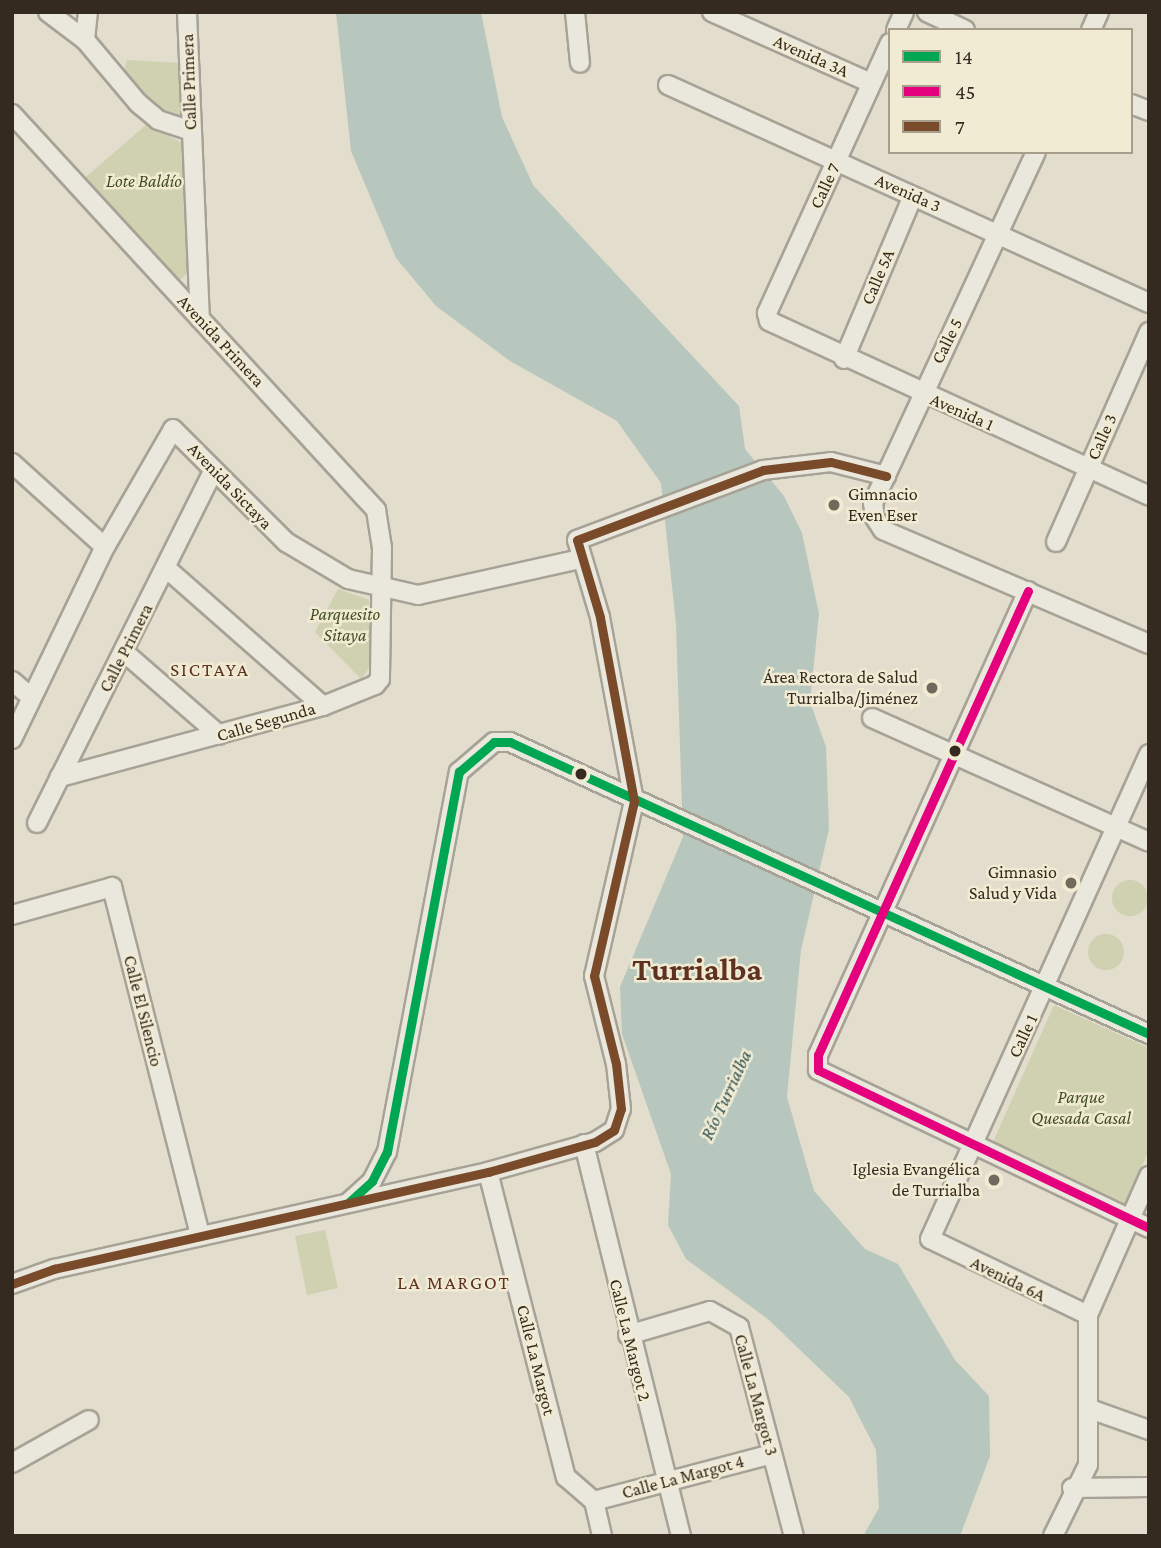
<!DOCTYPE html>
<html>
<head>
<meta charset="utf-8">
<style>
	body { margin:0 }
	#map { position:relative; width:1161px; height:1548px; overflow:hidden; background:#e2ddcc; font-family:"Crimson Pro",serif }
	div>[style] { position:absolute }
	.green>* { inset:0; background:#cfd1b0 }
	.round { border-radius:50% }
	.water>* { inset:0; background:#b7c7be }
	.roads { filter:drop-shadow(2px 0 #a7a296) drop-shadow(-2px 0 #a7a296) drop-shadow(0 2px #a7a296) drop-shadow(0 -2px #a7a296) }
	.minor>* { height:18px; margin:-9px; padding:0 9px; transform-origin:9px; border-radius:9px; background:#eae7dd }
	.bus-1>* { height:9px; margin:-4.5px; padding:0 4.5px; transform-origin:4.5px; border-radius:4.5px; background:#00a651 }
	.bus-2>* { height:9px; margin:-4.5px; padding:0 4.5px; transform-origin:4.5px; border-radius:4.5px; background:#e5007d }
	.bus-3>* { height:9px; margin:-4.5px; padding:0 4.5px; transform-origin:4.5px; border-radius:4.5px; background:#7a4b2a }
	.dots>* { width:19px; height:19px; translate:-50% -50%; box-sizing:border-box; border:4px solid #f2ebd3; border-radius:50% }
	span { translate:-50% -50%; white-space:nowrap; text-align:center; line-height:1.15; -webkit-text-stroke:5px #f2ebd3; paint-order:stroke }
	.street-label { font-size:18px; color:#342a1f }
	.park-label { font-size:18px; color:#434f27; font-style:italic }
	.poi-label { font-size:18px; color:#342a1f }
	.left { translate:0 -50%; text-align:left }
	.right { translate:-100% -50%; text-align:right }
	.neighbourhood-label { font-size:19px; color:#5e3121; letter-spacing:2px }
	.water-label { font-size:19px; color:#2f5352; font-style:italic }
	.town-label { font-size:32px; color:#5e3121; font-weight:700 }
	.frame { position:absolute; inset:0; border:14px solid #342a1f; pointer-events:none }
	.legend { position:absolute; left:888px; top:28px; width:245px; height:126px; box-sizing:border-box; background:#f2ebd3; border:2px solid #a69e8b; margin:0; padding:9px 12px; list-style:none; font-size:21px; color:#342a1f }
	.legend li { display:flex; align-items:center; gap:14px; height:35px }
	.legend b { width:35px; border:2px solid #a69e8b }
</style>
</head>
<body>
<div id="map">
	<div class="green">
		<i style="clip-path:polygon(127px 60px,180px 63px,184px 128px,146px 109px,121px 80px)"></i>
		<i style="clip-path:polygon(147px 124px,182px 143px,191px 270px,180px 280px,86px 177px)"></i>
		<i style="clip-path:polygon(338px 589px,369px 600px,369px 668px,361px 679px,315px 632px)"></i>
		<i class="round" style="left:1112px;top:880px;width:36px;height:36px"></i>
		<i class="round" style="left:1088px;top:934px;width:36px;height:36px"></i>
		<i style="clip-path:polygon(1054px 1005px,1149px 1048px,1149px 1150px,1125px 1203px,993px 1142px)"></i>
		<i style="clip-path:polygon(325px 1230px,338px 1288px,307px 1295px,295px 1236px)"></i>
	</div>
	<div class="water">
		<i style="clip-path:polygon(336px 12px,481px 12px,502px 117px,533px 185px,739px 406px,745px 449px,784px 496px,802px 533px,819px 614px,810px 702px,826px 747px,829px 829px,801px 950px,787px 1097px,814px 1191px,865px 1249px,898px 1264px,955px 1360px,989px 1396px,990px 1456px,960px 1536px,863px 1536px,879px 1508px,876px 1450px,849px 1397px,769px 1320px,686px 1259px,668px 1225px,671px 1174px,622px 1034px,620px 987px,683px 837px,676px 624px,661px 483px,617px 421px,510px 361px,436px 306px,396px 258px,351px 151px)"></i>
	</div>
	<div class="roads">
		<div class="minor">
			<i style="left:48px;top:12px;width:46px;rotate:37.1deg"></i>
			<i style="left:85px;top:40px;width:82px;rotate:49.9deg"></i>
			<i style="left:138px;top:103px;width:26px;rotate:40deg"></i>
			<i style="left:158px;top:120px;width:35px;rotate:18deg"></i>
			<i style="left:187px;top:12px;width:307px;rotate:87.6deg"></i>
			<i style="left:575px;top:12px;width:51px;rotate:84.4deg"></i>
			<i style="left:712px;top:12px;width:174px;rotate:24.1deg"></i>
			<i style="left:927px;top:12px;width:42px;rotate:25.3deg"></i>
			<i style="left:896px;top:30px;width:20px;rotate:-66deg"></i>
			<i style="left:1091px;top:30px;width:20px;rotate:-66deg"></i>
			<i style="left:85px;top:40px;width:28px;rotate:-84deg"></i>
			<i style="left:890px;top:43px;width:297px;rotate:114.5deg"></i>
			<i style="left:767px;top:313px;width:8px;rotate:76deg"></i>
			<i style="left:769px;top:321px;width:418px;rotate:24.7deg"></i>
			<i style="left:668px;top:85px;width:528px;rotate:24.38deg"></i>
			<i style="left:1131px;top:104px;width:19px;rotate:21deg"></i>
			<i style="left:12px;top:114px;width:520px;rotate:47.42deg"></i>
			<i style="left:364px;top:497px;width:18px;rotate:47deg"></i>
			<i style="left:376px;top:510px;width:38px;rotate:81deg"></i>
			<i style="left:382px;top:548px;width:131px;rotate:90.9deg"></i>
			<i style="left:380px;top:679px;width:8px;rotate:130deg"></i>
			<i style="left:375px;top:685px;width:56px;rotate:158deg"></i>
			<i style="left:323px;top:706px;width:273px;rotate:164.9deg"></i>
			<i style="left:1036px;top:152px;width:387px;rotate:114.9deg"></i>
			<i style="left:873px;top:503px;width:15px;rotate:82deg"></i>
			<i style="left:875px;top:518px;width:14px;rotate:56deg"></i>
			<i style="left:883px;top:530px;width:289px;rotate:23.2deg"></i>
			<i style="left:844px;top:359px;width:177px;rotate:-67.1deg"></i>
			<i style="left:12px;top:463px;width:125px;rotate:42.1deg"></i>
			<i style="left:1056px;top:542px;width:230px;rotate:-66.1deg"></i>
			<i style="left:166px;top:568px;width:209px;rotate:41.3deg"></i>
			<i style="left:1028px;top:591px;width:509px;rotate:114.35deg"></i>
			<i style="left:818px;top:1055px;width:15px;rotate:90deg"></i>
			<i style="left:818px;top:1070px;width:367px;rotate:25.5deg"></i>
			<i style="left:124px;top:652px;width:126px;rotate:41.1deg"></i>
			<i style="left:12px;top:681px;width:25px;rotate:40deg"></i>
			<i style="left:872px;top:718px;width:303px;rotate:24.1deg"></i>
			<i style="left:12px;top:739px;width:213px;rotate:-64.2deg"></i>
			<i style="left:105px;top:547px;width:136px;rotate:-60deg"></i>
			<i style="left:173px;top:429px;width:160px;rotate:45deg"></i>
			<i style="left:286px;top:542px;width:72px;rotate:30.8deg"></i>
			<i style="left:348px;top:579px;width:72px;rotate:12.9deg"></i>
			<i style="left:418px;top:595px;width:166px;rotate:-12.5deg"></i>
			<i style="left:37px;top:823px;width:393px;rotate:-63.4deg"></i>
			<i style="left:12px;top:915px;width:104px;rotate:-15.6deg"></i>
			<i style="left:112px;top:887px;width:360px;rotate:75.8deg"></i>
			<i style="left:584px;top:1144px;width:404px;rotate:76.1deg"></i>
			<i style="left:488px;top:1172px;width:315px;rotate:75.7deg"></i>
			<i style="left:566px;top:1477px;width:37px;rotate:41deg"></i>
			<i style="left:594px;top:1501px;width:36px;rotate:77deg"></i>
			<i style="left:349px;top:1202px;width:31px;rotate:-42deg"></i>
			<i style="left:372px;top:1181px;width:33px;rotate:-63deg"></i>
			<i style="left:387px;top:1152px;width:387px;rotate:-79.3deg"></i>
			<i style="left:459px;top:772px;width:46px;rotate:-40.6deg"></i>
			<i style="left:494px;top:742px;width:16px"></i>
			<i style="left:510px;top:742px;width:703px;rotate:24.56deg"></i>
			<i style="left:12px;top:1284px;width:45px;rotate:-19.7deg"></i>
			<i style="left:54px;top:1269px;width:445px;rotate:-12.6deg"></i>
			<i style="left:488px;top:1172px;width:111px;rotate:-15.7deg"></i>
			<i style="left:595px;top:1142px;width:22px;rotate:-32deg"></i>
			<i style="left:614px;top:1130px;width:22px;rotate:-72deg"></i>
			<i style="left:621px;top:1109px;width:45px;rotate:-96.3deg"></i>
			<i style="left:616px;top:1064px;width:91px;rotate:-104deg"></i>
			<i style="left:594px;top:976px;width:180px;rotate:-77.1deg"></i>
			<i style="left:634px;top:801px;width:187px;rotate:-100.5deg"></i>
			<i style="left:600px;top:617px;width:80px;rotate:-106.6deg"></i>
			<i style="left:577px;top:540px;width:199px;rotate:-20.6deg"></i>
			<i style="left:763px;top:470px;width:68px;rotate:-6.7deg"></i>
			<i style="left:831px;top:462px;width:57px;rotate:14.3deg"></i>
			<i style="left:1088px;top:1315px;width:175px;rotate:-154.3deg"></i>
			<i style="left:930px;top:1239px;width:532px;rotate:-65.7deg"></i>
			<i style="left:628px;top:1335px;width:85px;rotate:-16.3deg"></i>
			<i style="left:710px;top:1311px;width:33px;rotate:29deg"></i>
			<i style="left:739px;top:1327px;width:216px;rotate:75.3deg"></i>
			<i style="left:1090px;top:1409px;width:63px;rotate:19.6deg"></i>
			<i style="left:12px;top:1463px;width:88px;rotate:-29.2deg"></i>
			<i style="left:1072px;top:1488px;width:77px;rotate:-0.7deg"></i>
			<i style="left:594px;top:1501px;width:184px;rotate:-14.8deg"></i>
			<i style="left:1053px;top:1536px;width:79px;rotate:-63.8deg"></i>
			<i style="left:1088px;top:1465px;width:150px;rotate:-90deg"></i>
			<i style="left:1088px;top:1315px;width:152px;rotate:-66.3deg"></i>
		</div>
	</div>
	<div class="bus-1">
		<i style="left:349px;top:1202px;width:31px;rotate:-42deg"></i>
		<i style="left:372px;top:1181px;width:33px;rotate:-63deg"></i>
		<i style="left:387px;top:1152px;width:387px;rotate:-79.3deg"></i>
		<i style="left:459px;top:772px;width:46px;rotate:-40.6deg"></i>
		<i style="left:494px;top:742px;width:16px"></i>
		<i style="left:510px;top:742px;width:703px;rotate:24.56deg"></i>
	</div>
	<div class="bus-2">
		<i style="left:1028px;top:591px;width:509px;rotate:114.35deg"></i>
		<i style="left:818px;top:1055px;width:15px;rotate:90deg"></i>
		<i style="left:818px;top:1070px;width:367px;rotate:25.5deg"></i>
	</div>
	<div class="bus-3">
		<i style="left:12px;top:1284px;width:45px;rotate:-19.7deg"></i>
		<i style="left:54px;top:1269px;width:445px;rotate:-12.6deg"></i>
		<i style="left:488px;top:1172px;width:111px;rotate:-15.7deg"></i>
		<i style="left:595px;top:1142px;width:22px;rotate:-32deg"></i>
		<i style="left:614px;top:1130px;width:22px;rotate:-72deg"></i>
		<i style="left:621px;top:1109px;width:45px;rotate:-96.3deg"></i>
		<i style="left:616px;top:1064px;width:91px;rotate:-104deg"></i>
		<i style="left:594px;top:976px;width:180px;rotate:-77.1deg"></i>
		<i style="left:634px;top:801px;width:187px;rotate:-100.5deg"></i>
		<i style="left:600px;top:617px;width:80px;rotate:-106.6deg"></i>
		<i style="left:577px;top:540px;width:199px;rotate:-20.6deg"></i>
		<i style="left:763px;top:470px;width:68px;rotate:-6.7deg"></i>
		<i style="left:831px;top:462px;width:57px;rotate:14.3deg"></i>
	</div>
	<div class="dots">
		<i style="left:834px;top:505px;background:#71695c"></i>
		<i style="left:932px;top:688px;background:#71695c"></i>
		<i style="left:955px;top:751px;background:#342a1f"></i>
		<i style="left:581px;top:774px;background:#342a1f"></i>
		<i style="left:1071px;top:883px;background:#71695c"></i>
		<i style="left:994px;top:1180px;background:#71695c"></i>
	</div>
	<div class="street-label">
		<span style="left:811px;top:56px;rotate:24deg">Avenida 3A</span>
		<span style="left:189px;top:82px;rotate:-92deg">Calle Primera</span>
		<span style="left:825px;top:186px;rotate:-65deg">Calle 7</span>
		<span style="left:908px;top:193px;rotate:24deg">Avenida 3</span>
		<span style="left:878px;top:277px;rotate:-67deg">Calle 5A</span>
		<span style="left:221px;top:341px;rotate:47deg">Avenida Primera</span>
		<span style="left:947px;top:341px;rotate:-64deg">Calle 5</span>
		<span style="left:962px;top:412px;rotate:24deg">Avenida 1</span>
		<span style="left:1102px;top:437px;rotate:-66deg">Calle 3</span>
		<span style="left:230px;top:486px;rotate:46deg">Avenida Sictaya</span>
		<span style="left:126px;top:648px;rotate:-63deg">Calle Primera</span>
		<span style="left:266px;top:722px;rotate:-16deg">Calle Segunda</span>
		<span style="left:143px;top:1011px;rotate:76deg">Calle El Silencio</span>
		<span style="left:1023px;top:1036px;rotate:-65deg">Calle 1</span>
		<span style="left:1008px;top:1279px;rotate:26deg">Avenida 6A</span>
		<span style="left:630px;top:1340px;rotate:76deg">Calle La Margot 2</span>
		<span style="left:536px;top:1360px;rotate:76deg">Calle La Margot</span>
		<span style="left:756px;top:1395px;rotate:75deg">Calle La Margot 3</span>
		<span style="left:683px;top:1477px;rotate:-15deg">Calle La Margot 4</span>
	</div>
	<div class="park-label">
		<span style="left:144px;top:181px">Lote Baldío</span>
		<span style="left:345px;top:625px">Parquesito<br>Sitaya</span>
		<span style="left:1081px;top:1108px">Parque<br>Quesada Casal</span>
	</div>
	<div class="poi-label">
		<span class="left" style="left:848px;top:505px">Gimnacio<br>Even Eser</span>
		<span class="right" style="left:918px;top:688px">Área Rectora de Salud<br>Turrialba/Jiménez</span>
		<span class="right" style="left:1057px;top:883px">Gimnasio<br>Salud y Vida</span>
		<span class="right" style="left:980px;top:1180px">Iglesia Evangélica<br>de Turrialba</span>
	</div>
	<div class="neighbourhood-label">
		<span style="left:210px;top:670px">SICTAYA</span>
		<span style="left:454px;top:1283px">LA MARGOT</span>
	</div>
	<div class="water-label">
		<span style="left:726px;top:1095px;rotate:-65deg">Río Turrialba</span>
	</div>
	<div class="town-label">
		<span style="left:697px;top:969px">Turrialba</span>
	</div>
	<div class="frame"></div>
	<ul class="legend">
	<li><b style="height:9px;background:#00a651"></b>14</li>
	<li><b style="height:9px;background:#e5007d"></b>45</li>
	<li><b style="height:9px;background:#7a4b2a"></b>7</li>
	</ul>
</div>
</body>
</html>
